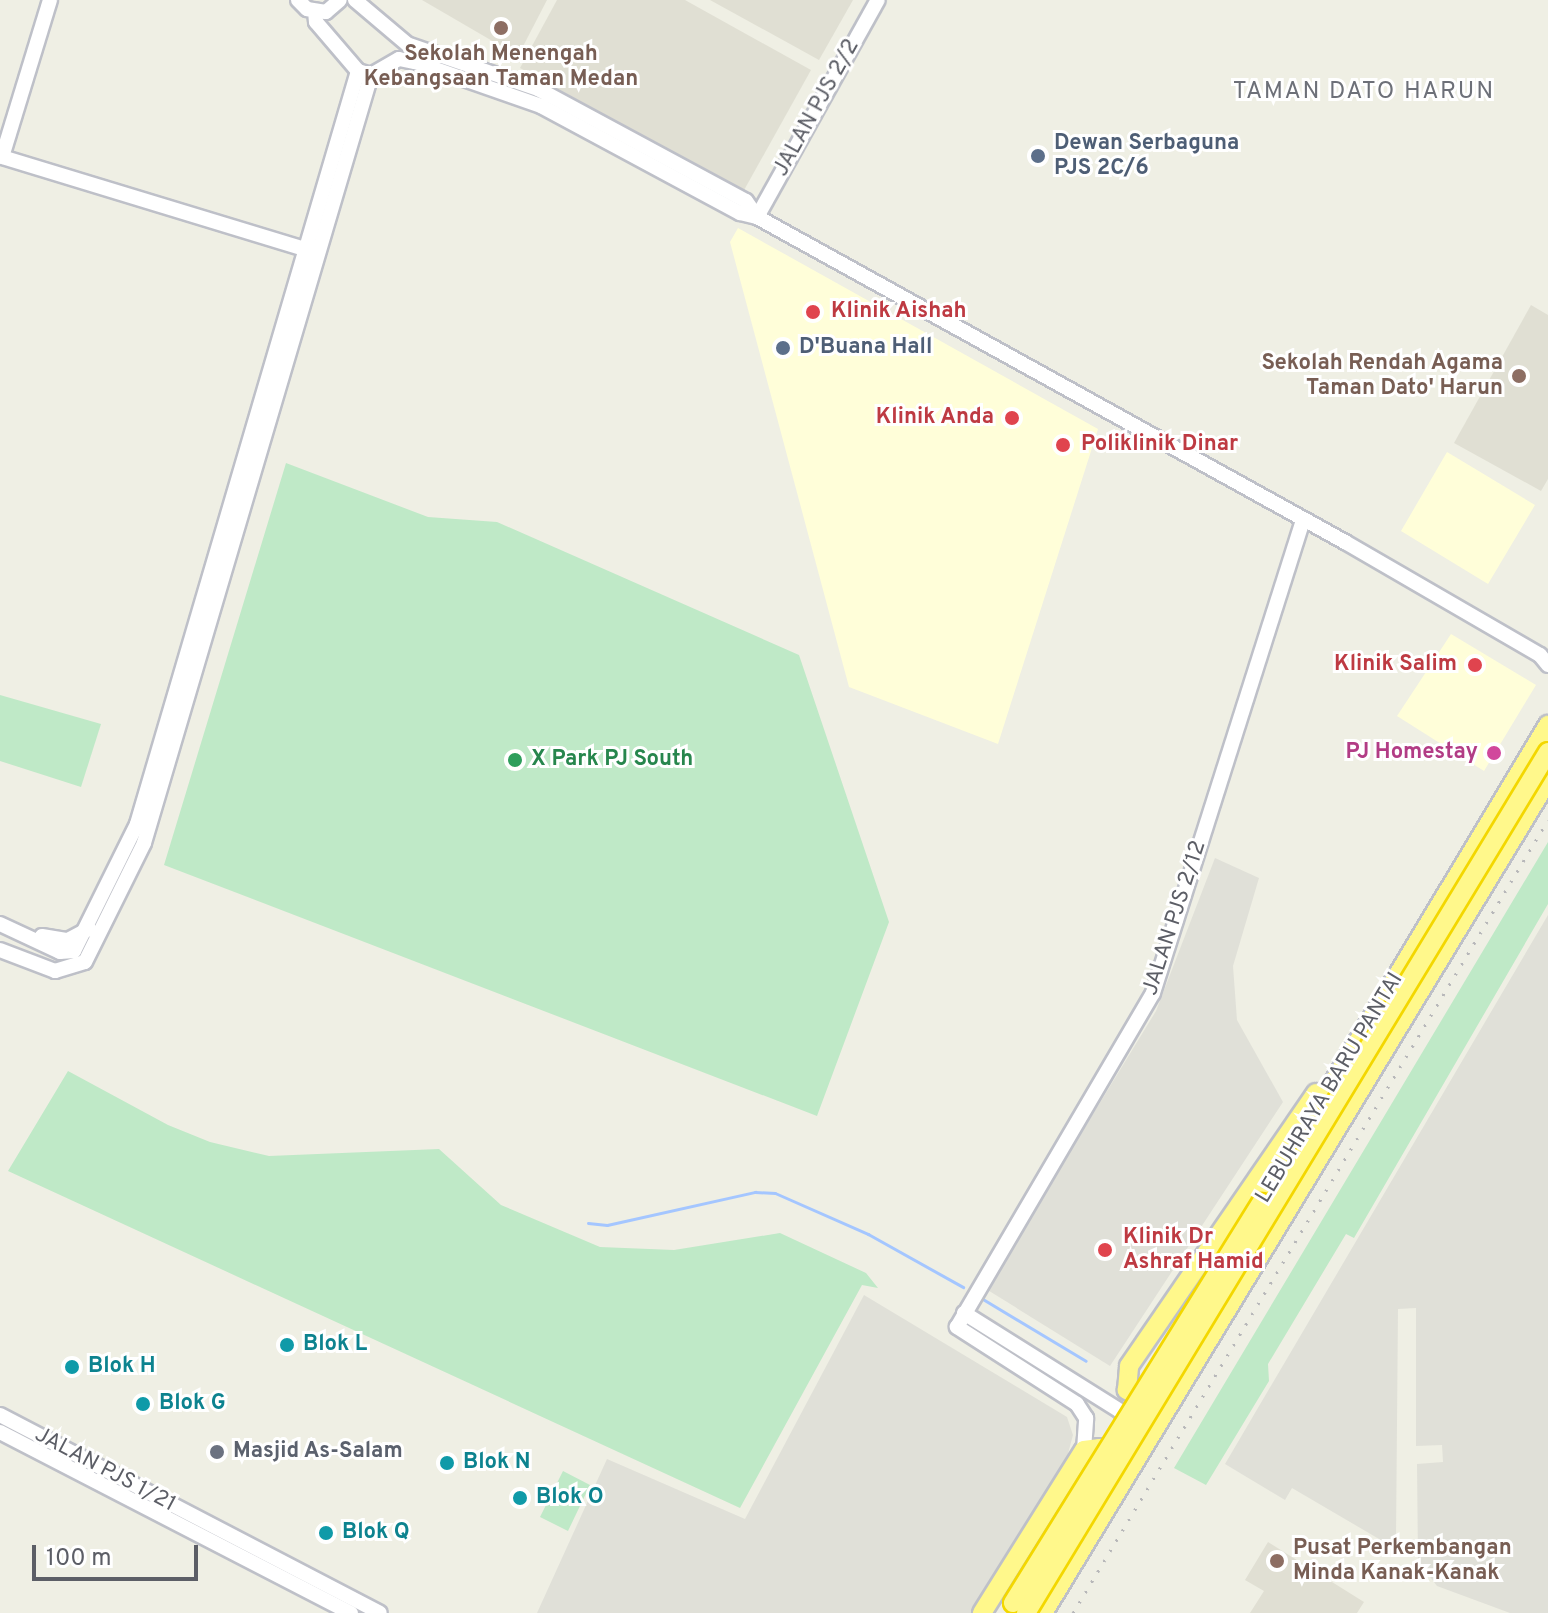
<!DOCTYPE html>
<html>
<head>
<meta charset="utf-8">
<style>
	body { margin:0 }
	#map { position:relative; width:1548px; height:1613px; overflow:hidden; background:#efefe4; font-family:Overpass,sans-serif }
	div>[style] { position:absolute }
	.commercial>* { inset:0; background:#fffed9 }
	.industrial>* { inset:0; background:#e0e0d8 }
	.education>* { inset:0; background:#e0dfd3 }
	.green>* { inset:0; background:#bfe9c7 }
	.stream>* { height:3px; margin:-1.5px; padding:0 1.5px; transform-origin:1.5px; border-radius:1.5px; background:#a4c6ff }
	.roads { filter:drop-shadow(2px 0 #bec0c8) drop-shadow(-2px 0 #bec0c8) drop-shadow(0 2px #bec0c8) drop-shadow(0 -2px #bec0c8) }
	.secondary>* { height:14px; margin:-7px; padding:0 7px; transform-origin:7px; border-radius:7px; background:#fff }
	.highway>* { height:18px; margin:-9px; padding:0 9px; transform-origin:9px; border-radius:9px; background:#fff88b }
	.rail>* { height:3px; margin-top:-1.5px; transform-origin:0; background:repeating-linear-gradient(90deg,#b7b7b9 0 2px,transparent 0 12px) }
	.bridges { filter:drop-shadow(2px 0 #f3d700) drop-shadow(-2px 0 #f3d700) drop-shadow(0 2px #f3d700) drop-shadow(0 -2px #f3d700) }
	.highway-bridge>* { height:18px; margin:-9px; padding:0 9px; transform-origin:9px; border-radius:9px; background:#fff88b }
	.dots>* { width:22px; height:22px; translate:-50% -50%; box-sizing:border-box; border:4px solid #fff; border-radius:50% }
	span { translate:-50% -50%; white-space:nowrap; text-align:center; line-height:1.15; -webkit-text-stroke:6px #fff; paint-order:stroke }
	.education-label { font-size:22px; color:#785e54; font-weight:700 }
	.right { translate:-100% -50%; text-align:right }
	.left { translate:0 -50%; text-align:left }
	.street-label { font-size:22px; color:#5c5e66 }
	.service-label { font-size:22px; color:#4e5e75; font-weight:700 }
	.health-label { font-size:22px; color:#be3a42; font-weight:700 }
	.hotel-label { font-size:22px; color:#b23c85; font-weight:700 }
	.leisure-label { font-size:22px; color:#27864d; font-weight:700 }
	.culture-label { font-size:22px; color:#0d838f; font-weight:700 }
	.worship-label { font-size:22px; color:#5b616d; font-weight:700 }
	.neighbourhood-label { font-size:24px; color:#6d7078; letter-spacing:2px }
	.scale { position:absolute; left:32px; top:1545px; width:166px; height:36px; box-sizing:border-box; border:4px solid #5c5e66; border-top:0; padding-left:10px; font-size:24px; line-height:28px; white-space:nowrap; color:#5c5e66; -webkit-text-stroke:6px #fff; paint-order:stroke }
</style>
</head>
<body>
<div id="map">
	<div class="commercial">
		<i style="clip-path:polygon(738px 228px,1098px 429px,998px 744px,849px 687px,730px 242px)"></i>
		<i style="clip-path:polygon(1447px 452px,1535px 505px,1488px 584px,1401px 531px)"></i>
		<i style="clip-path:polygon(1451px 634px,1536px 685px,1484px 771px,1397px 716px)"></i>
	</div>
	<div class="industrial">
		<i style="clip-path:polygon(1215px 858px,1259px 878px,1233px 966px,1237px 1020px,1283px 1102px,1110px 1366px,986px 1289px,1156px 1011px)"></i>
		<i style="clip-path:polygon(1548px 915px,1548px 1613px,1510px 1613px,1437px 1586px,1418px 1561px,1417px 1464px,1443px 1462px,1442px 1445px,1416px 1446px,1416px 1308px,1398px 1309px,1396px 1539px,1391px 1546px,1292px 1488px,1285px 1500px,1225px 1464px)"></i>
		<i style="clip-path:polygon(864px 1295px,1067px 1417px,1073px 1435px,1066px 1461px,974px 1613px,537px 1613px,607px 1459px,745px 1519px)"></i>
	</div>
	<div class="education">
		<i style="clip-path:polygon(422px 0,547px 0,518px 56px)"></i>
		<i style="clip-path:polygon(557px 0,685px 0,811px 70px,743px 192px,520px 68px)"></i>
		<i style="clip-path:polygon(710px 0,853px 0,819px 60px)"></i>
		<i style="clip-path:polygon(1531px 305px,1548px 315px,1548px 479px,1541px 491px,1454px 443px)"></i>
		<i style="clip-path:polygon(1268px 1542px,1364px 1602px,1357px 1613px,1250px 1613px,1264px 1591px,1245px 1580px)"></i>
	</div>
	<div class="green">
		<i style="clip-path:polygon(286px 463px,428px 517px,497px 522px,799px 655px,889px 922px,817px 1116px,164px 865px)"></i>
		<i style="clip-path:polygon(0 695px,101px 724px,81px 787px,0 761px)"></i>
		<i style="clip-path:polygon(1548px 842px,1548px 904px,1354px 1238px,1346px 1234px,1268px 1364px,1269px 1381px,1206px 1485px,1174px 1468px)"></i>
		<i style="clip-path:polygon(68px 1071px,168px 1125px,210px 1142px,269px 1156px,439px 1149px,501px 1205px,600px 1247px,674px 1250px,780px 1233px,866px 1273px,878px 1288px,862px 1285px,740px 1508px,8px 1171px)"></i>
		<i style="clip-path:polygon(563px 1471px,590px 1485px,568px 1531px,540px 1517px)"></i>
	</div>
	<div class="stream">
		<i style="left:588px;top:1223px;width:19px;rotate:6deg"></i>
		<i style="left:607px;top:1225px;width:152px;rotate:-12.6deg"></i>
		<i style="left:755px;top:1192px;width:20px;rotate:3deg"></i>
		<i style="left:775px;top:1193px;width:102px;rotate:23.8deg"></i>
		<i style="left:868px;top:1234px;width:109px;rotate:29.2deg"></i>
		<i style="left:981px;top:1298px;width:122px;rotate:31deg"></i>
	</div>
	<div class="roads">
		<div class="secondary">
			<i style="left:50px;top:0;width:164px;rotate:107deg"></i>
			<i style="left:2px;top:157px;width:323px;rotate:16.9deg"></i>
			<i style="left:298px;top:0;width:13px;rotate:45deg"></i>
			<i style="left:307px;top:9px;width:19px;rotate:9deg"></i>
			<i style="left:326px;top:12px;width:18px;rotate:-41deg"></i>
			<i style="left:355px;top:0;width:68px;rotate:40.2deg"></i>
			<i style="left:407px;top:44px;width:139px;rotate:19deg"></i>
			<i style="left:538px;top:89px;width:236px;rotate:28.3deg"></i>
			<i style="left:746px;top:201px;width:19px;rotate:55deg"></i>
			<i style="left:315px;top:11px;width:11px;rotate:85deg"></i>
			<i style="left:316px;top:22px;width:65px;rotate:49.4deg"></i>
			<i style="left:358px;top:71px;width:14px;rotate:17deg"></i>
			<i style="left:371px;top:75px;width:32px;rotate:-30deg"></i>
			<i style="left:399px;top:59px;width:16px;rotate:11deg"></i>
			<i style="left:415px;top:62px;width:133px;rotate:19.2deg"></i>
			<i style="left:541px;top:106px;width:226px;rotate:28.3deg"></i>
			<i style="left:740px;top:213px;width:17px;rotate:13deg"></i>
			<i style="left:757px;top:217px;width:672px;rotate:28.93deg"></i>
			<i style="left:1345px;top:542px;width:225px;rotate:30.1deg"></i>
			<i style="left:1540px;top:655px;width:13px;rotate:51deg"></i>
			<i style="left:757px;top:217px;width:248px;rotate:-60.9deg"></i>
			<i style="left:0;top:924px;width:66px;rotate:25deg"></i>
			<i style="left:60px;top:952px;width:14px;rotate:-4deg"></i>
			<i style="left:74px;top:951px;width:142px;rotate:-63.6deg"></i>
			<i style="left:137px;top:824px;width:785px;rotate:-73.64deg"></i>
			<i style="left:42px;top:936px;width:26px;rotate:9deg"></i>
			<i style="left:68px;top:940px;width:24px;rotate:-28deg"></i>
			<i style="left:0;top:950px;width:59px;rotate:20.9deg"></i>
			<i style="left:55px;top:971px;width:31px;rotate:-17deg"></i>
			<i style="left:85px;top:962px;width:133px;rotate:-63.6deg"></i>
			<i style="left:144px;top:843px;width:801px;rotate:-73.53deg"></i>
			<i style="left:964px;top:1313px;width:184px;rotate:32.1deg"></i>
			<i style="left:1120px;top:1411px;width:19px;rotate:55deg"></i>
			<i style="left:0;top:1415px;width:428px;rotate:27.5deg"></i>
			<i style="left:0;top:1432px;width:395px;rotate:27.3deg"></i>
			<i style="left:1084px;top:1450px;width:32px;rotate:-86deg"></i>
			<i style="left:1086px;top:1418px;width:17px;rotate:-123deg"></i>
			<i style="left:1077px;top:1404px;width:143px;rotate:-147.3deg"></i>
			<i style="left:957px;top:1327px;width:387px;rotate:-59.6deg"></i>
			<i style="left:1153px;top:993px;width:497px;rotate:-72.4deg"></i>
		</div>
		<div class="highway">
			<i style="left:1261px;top:1203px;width:558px;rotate:-59.02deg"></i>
			<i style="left:1153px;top:1404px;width:30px;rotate:-152deg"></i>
			<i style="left:1127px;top:1390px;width:24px;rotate:-85deg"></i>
			<i style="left:1129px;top:1366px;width:331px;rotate:-55.6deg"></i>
			<i style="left:982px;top:1613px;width:192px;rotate:-58deg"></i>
			<i style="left:1084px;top:1450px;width:16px;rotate:-7deg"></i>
			<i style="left:1100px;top:1448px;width:21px;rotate:43deg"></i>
			<i style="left:1043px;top:1613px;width:974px;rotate:-58.77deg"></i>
		</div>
	</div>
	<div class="rail">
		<i style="left:1073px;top:1613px;width:924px;rotate:-59.08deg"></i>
	</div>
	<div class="bridges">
		<div class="highway-bridge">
			<i style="left:1013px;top:1603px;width:471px;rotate:-58.2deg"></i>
			<i style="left:1026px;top:1613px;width:1007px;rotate:-58.77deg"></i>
		</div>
	</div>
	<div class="dots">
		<i style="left:501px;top:28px;background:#8d6e63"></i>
		<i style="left:1038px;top:156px;background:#5c6f8a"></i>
		<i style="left:813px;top:312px;background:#e0444e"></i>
		<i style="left:783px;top:348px;background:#5c6f8a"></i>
		<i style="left:1519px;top:376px;background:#8d6e63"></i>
		<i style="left:1012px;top:418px;background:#e0444e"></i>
		<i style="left:1063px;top:445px;background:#e0444e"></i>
		<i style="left:1475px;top:665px;background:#e0444e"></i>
		<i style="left:1494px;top:753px;background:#d1479c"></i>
		<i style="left:515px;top:760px;background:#2e9e5b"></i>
		<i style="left:1105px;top:1250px;background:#e0444e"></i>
		<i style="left:287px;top:1345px;background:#0f9aa8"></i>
		<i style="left:72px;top:1367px;background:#0f9aa8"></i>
		<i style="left:143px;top:1404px;background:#0f9aa8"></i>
		<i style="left:217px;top:1452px;background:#6b7280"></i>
		<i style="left:447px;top:1463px;background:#0f9aa8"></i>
		<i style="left:520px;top:1498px;background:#0f9aa8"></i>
		<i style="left:326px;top:1533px;background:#0f9aa8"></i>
		<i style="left:1277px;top:1561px;background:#8d6e63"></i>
	</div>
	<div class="education-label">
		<span style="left:501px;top:67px">Sekolah Menengah<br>Kebangsaan Taman Medan</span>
		<span class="right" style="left:1503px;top:376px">Sekolah Rendah Agama<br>Taman Dato' Harun</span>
		<span class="left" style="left:1293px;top:1561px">Pusat Perkembangan<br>Minda Kanak-Kanak</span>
	</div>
	<div class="street-label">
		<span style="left:817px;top:108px;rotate:-61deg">JALAN PJS 2/2</span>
		<span style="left:1175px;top:918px;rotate:-72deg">JALAN PJS 2/12</span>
		<span style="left:1330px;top:1088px;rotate:-59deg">LEBUHRAYA BARU PANTAI</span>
		<span style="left:105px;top:1470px;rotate:28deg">JALAN PJS 1/21</span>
	</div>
	<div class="service-label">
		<span class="left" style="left:1054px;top:156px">Dewan Serbaguna<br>PJS 2C/6</span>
		<span class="left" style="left:799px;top:348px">D'Buana Hall</span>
	</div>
	<div class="health-label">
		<span class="left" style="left:831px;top:312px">Klinik Aishah</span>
		<span class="right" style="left:994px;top:418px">Klinik Anda</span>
		<span class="left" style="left:1081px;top:445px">Poliklinik Dinar</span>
		<span class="right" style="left:1457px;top:665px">Klinik Salim</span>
		<span class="left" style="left:1123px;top:1250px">Klinik Dr<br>Ashraf Hamid</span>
	</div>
	<div class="hotel-label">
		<span class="right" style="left:1478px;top:753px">PJ Homestay</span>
	</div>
	<div class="leisure-label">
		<span class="left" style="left:531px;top:760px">X Park PJ South</span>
	</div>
	<div class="culture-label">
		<span class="left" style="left:303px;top:1345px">Blok L</span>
		<span class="left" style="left:88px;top:1367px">Blok H</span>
		<span class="left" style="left:159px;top:1404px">Blok G</span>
		<span class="left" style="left:463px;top:1463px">Blok N</span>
		<span class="left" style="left:536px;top:1498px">Blok O</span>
		<span class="left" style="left:342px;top:1533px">Blok Q</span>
	</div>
	<div class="worship-label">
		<span class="left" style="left:233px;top:1452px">Masjid As-Salam</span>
	</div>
	<div class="neighbourhood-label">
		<span style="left:1364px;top:93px">TAMAN DATO HARUN</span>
	</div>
	<div class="scale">100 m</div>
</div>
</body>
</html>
